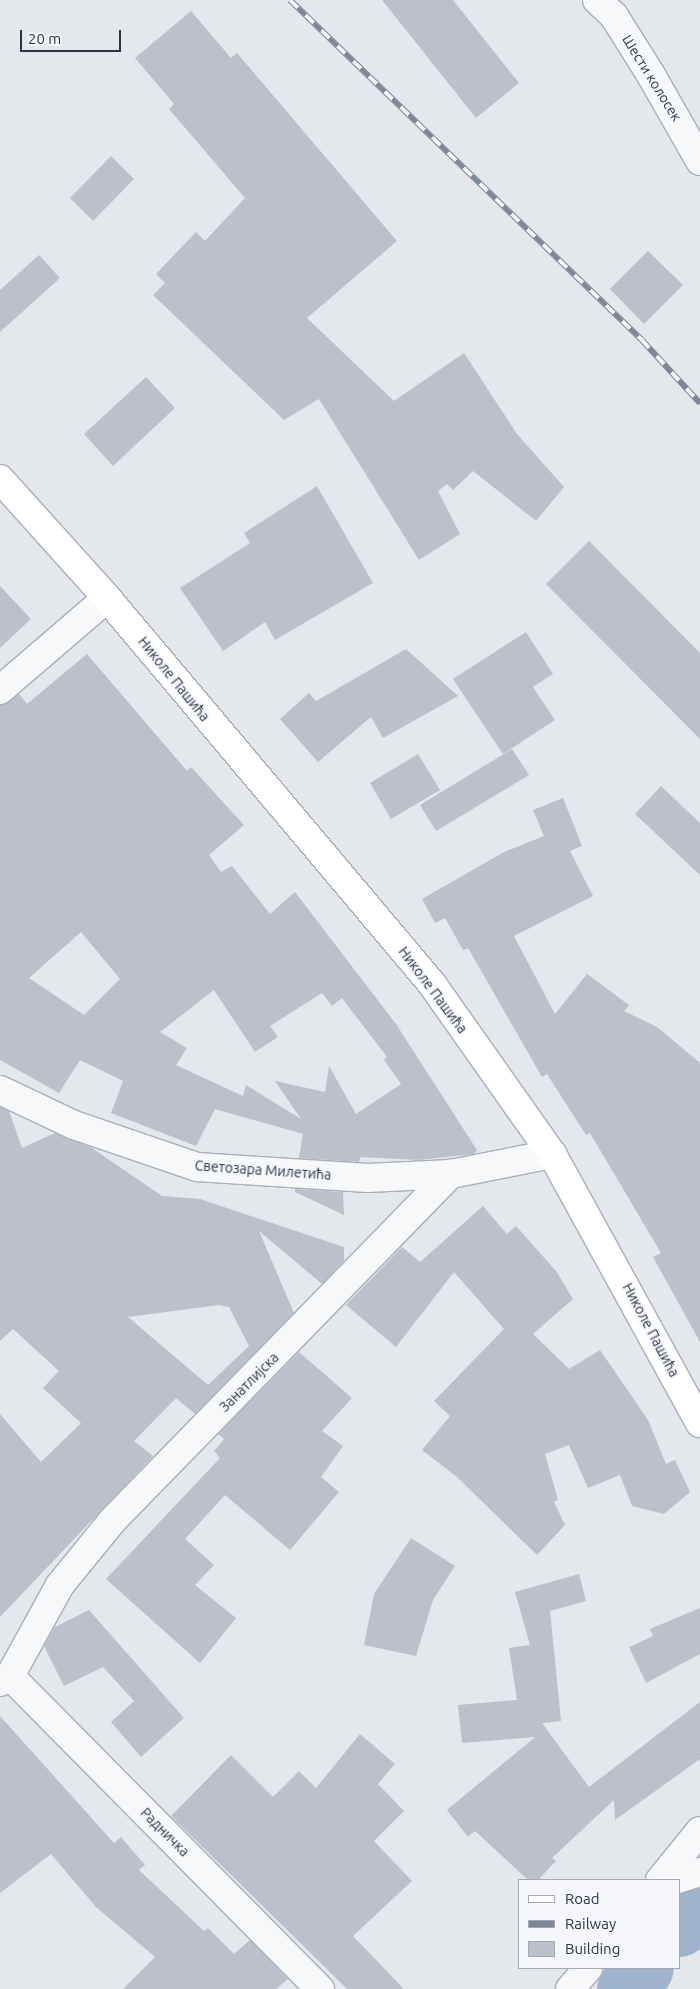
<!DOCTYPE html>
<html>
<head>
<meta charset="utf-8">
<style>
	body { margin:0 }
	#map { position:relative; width:700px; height:1989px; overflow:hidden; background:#e4e7ec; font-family:Ubuntu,sans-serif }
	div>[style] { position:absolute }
	.river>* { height:61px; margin:-30.5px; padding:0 30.5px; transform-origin:30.5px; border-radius:30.5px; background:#9fb4cc }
	.building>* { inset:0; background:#bbc0ca }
	.roads { filter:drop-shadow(1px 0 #a9aeb7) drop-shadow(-1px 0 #a9aeb7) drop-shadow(0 1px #a9aeb7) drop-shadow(0 -1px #a9aeb7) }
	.minor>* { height:28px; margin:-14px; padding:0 14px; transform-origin:14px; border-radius:14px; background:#f7f8fa }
	.tertiary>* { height:28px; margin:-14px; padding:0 14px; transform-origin:14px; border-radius:14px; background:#f7f8fa }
	.secondary>* { height:28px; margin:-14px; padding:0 14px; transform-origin:14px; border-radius:14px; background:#fff }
	.rail>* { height:5.5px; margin-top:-2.75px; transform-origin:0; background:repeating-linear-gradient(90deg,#f4f6f9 0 11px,#7d8696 0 22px); box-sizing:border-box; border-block:1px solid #7d8696 }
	span { translate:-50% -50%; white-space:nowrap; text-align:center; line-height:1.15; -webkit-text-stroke:4px #f4f6f9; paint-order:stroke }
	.street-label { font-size:14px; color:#2b3445 }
	.legend { position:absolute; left:518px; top:1879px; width:162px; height:90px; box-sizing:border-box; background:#f4f6f9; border:1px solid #a4a8b1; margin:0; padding:6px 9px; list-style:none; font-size:15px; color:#2b3445 }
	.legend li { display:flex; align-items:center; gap:10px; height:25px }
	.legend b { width:25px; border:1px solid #a4a8b1 }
	.scale { position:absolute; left:20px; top:30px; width:101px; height:22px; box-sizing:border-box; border:2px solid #2b3445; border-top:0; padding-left:6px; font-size:15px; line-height:18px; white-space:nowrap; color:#2b3445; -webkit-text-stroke:4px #f4f6f9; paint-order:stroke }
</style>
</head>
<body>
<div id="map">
	<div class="river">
		<i style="left:679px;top:1926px;width:26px;rotate:-37deg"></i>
		<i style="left:627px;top:1989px;width:26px;rotate:-53deg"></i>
	</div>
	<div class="building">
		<i style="clip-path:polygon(382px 0,453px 0,519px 83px,476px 118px)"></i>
		<i style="clip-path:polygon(191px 11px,231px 58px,237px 53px,397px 241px,307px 318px,394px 401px,464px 353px,517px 434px,564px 487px,536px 521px,473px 471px,453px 490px,447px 484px,438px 491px,460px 534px,419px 560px,319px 399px,284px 420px,153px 295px,165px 283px,156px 274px,196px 232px,205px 241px,245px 198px,169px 109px,174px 104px,135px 58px)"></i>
		<i style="clip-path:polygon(111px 156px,134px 179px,93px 221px,70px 198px)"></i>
		<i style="clip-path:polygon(648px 251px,683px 285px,644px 324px,610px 289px)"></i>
		<i style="clip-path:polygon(39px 255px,60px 278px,0 332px,0 290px)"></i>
		<i style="clip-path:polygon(146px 377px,175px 408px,113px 466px,84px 434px)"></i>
		<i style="clip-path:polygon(317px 486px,373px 583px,275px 640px,265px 622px,223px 651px,180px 588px,250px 543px,244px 533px)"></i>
		<i style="clip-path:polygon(589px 541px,700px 653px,700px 739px,546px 584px)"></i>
		<i style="clip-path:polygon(0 586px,31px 619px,0 648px)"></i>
		<i style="clip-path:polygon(526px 632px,553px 674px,533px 687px,555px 720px,503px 754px,453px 679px)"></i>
		<i style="clip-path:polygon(406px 649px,458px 696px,383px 738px,371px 717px,318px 762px,280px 719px,309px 693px,316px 701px)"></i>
		<i style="clip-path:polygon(evenodd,87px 654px,187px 771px,191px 767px,244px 825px,209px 855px,221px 872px,232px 866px,270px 914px,295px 892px,396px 1024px,477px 1150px,474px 1154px,419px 1160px,360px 1157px,359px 1162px,299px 1158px,303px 1134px,215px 1109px,196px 1146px,111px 1113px,123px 1081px,80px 1060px,59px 1093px,0 1060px,0 705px,19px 694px,27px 704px,87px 654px,81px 932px,120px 979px,84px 1015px,29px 978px,81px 932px,87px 654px,214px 990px,255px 1052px,278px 1037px,270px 1026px,322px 993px,332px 1006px,342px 998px,387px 1057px,384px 1060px,401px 1084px,356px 1114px,329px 1066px,325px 1092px,275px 1081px,301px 1119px,246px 1085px,243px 1096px,176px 1065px,187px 1048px,160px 1032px,214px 990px)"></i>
		<i style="clip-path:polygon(512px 749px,529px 775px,436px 831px,420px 805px)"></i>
		<i style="clip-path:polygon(418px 754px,440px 790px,391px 819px,370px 783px)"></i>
		<i style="clip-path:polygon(661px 786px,700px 823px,700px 875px,635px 814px)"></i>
		<i style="clip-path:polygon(563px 798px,582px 846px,570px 851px,593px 896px,514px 936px,555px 1014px,587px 974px,629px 1005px,624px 1011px,657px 1027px,700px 1063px,700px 1342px,653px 1257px,661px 1253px,590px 1133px,586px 1135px,547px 1074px,542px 1077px,468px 948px,463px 950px,445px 918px,435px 923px,422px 899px,504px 852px,544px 836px,533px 810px)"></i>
		<i style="clip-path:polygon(evenodd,0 1107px,9px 1111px,22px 1148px,55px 1133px,92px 1148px,162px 1196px,200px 1199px,344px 1247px,344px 1261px,322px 1284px,259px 1231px,294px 1313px,195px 1414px,176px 1398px,134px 1441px,153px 1456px,0 1617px,0 1414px,41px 1462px,81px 1423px,43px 1388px,59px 1371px,13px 1329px,0 1341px,0 1107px,219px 1305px,229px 1307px,249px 1346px,208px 1385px,128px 1317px,219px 1305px)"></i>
		<i style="clip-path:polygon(295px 1189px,343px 1192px,344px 1215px,295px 1192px)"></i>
		<i style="clip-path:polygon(483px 1206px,507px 1234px,516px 1226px,556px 1271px,573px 1299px,533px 1334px,569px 1369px,600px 1350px,648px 1420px,666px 1464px,675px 1460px,690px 1492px,664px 1514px,632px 1506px,620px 1475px,588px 1488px,569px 1445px,545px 1454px,558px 1500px,554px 1502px,565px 1525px,537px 1555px,457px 1477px,422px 1450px,450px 1416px,434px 1401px,504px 1329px,454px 1272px,396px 1347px,346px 1305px,402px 1247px,420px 1262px)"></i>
		<i style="clip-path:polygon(299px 1352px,352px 1398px,322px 1431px,343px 1446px,321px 1477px,339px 1492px,290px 1550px,225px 1495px,185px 1539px,214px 1565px,195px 1585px,236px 1618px,200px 1663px,106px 1579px,220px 1458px,214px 1451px,224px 1439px,218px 1434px)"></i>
		<i style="clip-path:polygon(411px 1538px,455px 1566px,433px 1600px,416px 1656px,364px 1645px,374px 1594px)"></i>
		<i style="clip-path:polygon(579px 1574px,586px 1601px,550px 1611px,561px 1721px,542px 1723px,589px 1787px,700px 1702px,700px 1759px,615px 1820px,614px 1800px,552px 1858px,556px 1861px,538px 1880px,528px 1880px,475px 1831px,468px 1837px,447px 1810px,535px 1737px,462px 1743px,458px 1705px,517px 1700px,509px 1648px,530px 1645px,515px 1592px)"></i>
		<i style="clip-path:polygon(700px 1608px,700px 1654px,646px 1683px,629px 1647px,653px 1636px,650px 1629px)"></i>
		<i style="clip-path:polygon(89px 1610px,184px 1718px,141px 1757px,111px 1722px,134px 1701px,103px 1667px,64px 1686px,44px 1646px,55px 1627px)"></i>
		<i style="clip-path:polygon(0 1716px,114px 1843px,121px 1837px,145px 1865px,139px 1870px,204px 1931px,208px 1928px,234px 1954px,250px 1940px,288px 1979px,276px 1989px,123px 1989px,155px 1957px,96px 1907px,51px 1854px,0 1893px)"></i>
		<i style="clip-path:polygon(360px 1734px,395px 1764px,378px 1784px,404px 1811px,374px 1841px,412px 1881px,353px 1936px,404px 1989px,347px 1989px,171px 1816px,231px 1755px,273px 1797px,299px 1771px,316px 1788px)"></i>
	</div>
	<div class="roads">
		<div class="minor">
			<i style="left:597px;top:0;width:23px;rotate:43deg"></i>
			<i style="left:614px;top:16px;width:70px;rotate:57.9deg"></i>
			<i style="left:651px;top:75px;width:99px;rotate:60.3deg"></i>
			<i style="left:0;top:690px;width:141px;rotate:-40.7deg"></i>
			<i style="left:0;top:1090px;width:82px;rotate:25.3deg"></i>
			<i style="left:74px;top:1125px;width:130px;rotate:18.9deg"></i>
			<i style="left:197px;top:1167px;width:171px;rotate:3.7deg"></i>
			<i style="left:368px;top:1178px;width:83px;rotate:-2.8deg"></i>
			<i style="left:10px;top:1676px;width:441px;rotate:45.3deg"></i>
			<i style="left:0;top:1682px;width:12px;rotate:-31deg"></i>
			<i style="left:10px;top:1676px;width:104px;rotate:-61.2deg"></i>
			<i style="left:60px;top:1585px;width:84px;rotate:-50.8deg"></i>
			<i style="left:113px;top:1520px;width:484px;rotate:-45.7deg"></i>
			<i style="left:451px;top:1174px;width:103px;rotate:-11.2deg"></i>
		</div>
		<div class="tertiary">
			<i style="left:660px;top:1880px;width:63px;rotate:-50.8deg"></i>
			<i style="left:675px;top:1880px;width:26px;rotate:-18deg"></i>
			<i style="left:570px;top:1989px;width:28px;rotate:-49deg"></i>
		</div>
		<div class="secondary">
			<i style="left:0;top:479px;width:160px;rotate:48deg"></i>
			<i style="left:107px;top:598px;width:505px;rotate:49.9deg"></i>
			<i style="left:432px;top:984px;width:208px;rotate:54.8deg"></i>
			<i style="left:552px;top:1154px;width:307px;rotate:61.2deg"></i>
		</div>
	</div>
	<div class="rail">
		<i style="left:290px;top:0;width:489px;rotate:44deg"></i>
		<i style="left:642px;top:340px;width:86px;rotate:47.4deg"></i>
	</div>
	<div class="street-label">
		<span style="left:652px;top:78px;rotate:58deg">Шести колосек</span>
		<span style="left:174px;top:679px;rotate:51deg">Николе Пашића</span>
		<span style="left:433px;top:990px;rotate:53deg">Николе Пашића</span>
		<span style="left:263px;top:1170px;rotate:4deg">Светозара Милетића</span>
		<span style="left:651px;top:1330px;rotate:62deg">Николе Пашића</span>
		<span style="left:249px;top:1382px;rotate:-45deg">Занатлијска</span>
		<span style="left:165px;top:1832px;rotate:45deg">Радничка</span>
	</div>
	<ul class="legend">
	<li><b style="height:6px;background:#fff"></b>Road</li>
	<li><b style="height:6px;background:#7d8696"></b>Railway</li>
	<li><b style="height:14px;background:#bbc0ca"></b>Building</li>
	</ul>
	<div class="scale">20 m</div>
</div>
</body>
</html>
